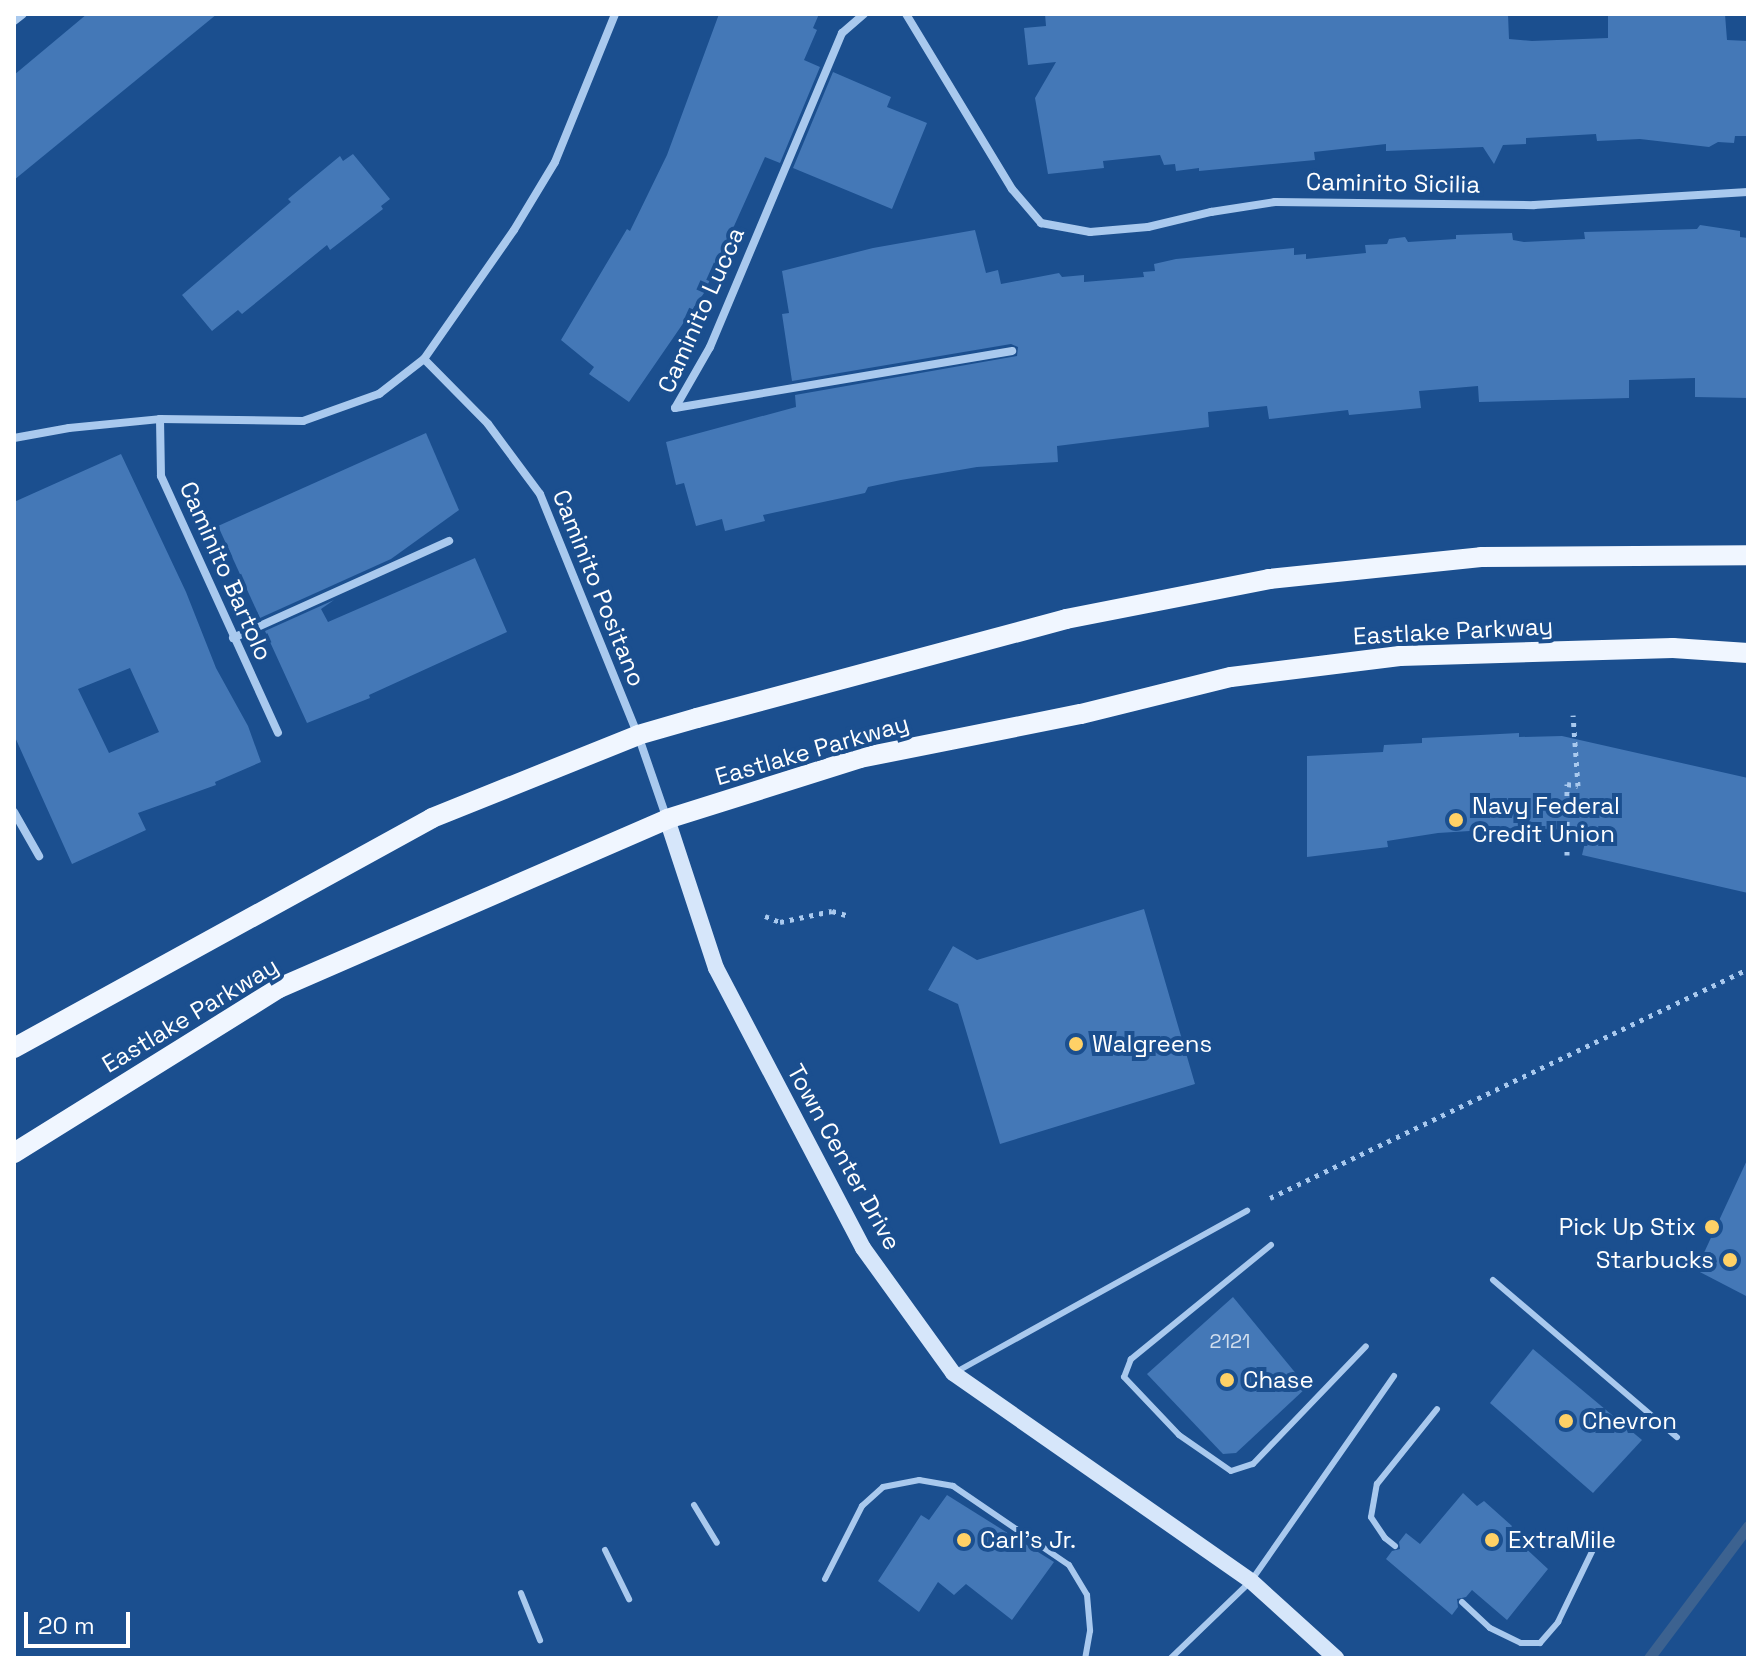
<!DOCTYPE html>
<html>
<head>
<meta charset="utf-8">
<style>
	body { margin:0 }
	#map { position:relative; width:1762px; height:1672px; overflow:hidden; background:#1b4f8f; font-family:"Space Grotesk",sans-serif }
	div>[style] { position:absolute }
	.stream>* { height:11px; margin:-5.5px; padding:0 5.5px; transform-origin:5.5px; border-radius:5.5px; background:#3c6290 }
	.building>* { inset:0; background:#4478b7 }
	.path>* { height:5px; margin-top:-2.5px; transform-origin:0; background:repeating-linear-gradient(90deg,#a9c9ee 0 4px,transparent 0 10px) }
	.lane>* { height:6px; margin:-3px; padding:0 3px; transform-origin:3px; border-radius:3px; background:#a9c9ee }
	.street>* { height:8px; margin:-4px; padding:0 4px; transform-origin:4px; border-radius:4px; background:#a9c9ee }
	.secondary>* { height:16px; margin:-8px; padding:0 8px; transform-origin:8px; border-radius:8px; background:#d6e6fa }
	.primary>* { height:20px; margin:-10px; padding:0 10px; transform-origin:10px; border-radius:10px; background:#f0f6ff }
	.dots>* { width:22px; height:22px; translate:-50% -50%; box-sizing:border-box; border:4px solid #1b4f8f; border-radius:50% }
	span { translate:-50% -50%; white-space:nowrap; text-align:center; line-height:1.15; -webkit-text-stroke:8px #1b4f8f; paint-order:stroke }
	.number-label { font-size:20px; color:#d0dded }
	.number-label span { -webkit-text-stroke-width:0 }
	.street-label { font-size:24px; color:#fff }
	.poi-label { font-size:24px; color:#fff }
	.left { translate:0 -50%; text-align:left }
	.right { translate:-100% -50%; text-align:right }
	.frame { position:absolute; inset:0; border:16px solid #fff; pointer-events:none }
	.scale { position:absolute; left:24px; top:1612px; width:106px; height:36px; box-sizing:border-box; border:4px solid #fff; border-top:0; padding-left:10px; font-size:24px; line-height:28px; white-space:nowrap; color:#fff; -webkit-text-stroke:6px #1b4f8f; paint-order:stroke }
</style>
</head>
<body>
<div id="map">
	<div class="stream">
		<i style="left:1649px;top:1658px;width:165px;rotate:-53.1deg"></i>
	</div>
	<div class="building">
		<i style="clip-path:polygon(87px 14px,217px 14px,14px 180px,14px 75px)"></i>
		<i style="clip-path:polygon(719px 14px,819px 14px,813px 28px,817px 30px,804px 60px,820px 67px,780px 163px,765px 157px,704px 293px,629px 402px,589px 374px,594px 367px,561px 340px,627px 229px,630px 231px,667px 155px)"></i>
		<i style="clip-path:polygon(1045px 14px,1508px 14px,1509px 39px,1532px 41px,1608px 38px,1608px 14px,1725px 14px,1727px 40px,1748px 41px,1748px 136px,1735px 136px,1734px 143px,1718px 142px,1709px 147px,1640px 139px,1597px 141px,1596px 134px,1526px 138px,1526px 144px,1503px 145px,1494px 164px,1483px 147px,1386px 151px,1386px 144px,1314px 152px,1315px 160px,1199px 171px,1199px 168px,1176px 171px,1175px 164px,1164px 165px,1160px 155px,1103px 161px,1104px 168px,1048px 174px,1035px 98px,1056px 62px,1028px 65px,1024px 28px,1046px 26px)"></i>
		<i style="clip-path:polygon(833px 72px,891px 97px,887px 107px,927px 123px,892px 209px,793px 168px)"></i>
		<i style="clip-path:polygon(353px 154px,390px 199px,381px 206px,383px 209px,330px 250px,327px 245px,242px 314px,238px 310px,212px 331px,182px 295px,291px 202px,288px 199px,340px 156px,343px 161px)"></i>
		<i style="clip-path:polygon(1700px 225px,1740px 231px,1740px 237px,1748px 238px,1748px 398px,1695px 397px,1695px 378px,1629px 380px,1629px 398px,1479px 402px,1478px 386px,1419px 391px,1421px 408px,1349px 415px,1348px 410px,1269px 419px,1267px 406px,1208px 412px,1209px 427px,1057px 446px,1058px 462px,977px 467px,901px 480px,868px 487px,865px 493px,763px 515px,765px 521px,725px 531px,722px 519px,696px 526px,684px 483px,676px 485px,666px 442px,796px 407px,795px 395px,1017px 356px,1018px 347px,1011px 344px,792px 381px,782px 314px,789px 313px,782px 271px,873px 248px,975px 230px,986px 273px,998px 270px,1001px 284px,1059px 273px,1062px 277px,1084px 275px,1084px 282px,1144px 277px,1143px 272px,1155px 271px,1154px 264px,1176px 259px,1294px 248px,1294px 255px,1306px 254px,1306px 259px,1366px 253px,1365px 245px,1387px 244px,1389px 239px,1405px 237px,1408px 242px,1456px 239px,1456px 235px,1512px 233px,1513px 240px,1524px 242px,1585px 239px,1584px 232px,1697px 229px)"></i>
		<i style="clip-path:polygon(426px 433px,459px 510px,391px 559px,260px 618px,218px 526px)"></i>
		<i style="clip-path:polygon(evenodd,121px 454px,186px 592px,216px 668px,248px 726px,261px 762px,215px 782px,216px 785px,138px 813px,146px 830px,72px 864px,14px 735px,14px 502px,121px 454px,130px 668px,159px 732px,109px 753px,78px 689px,130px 668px)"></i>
		<i style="clip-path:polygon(475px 558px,507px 632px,369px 695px,370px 698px,307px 723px,265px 631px,334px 600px,321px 609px,328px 622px)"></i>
		<i style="clip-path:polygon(1519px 733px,1519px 737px,1562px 736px,1748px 778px,1748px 893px,1582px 855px,1588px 830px,1517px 828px,1438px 833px,1387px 841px,1388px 847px,1307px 857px,1307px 756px,1383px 752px,1384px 745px,1422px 743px,1422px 738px)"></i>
		<i style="clip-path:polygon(1144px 909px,1195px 1084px,1000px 1144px,958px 1004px,928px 990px,953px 946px,977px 960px)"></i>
		<i style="clip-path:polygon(1748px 1158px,1748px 1297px,1696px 1270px)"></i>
		<i style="clip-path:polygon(1233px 1297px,1307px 1387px,1236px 1453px,1223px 1454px,1147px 1374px)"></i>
		<i style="clip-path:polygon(1533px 1349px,1642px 1440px,1593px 1493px,1490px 1403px)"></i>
		<i style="clip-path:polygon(1463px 1493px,1477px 1506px,1484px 1501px,1512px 1526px,1508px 1532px,1548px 1569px,1507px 1620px,1472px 1590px,1466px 1597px,1457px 1599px,1458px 1607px,1452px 1615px,1386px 1559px,1392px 1551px,1400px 1549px,1399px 1542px,1406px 1533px,1420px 1544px)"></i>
		<i style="clip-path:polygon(947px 1495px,1054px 1562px,1012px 1620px,966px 1584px,954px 1595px,938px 1582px,919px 1612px,878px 1581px,921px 1515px,929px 1520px)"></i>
	</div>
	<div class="path">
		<i style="left:1567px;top:855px;width:71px;rotate:-90deg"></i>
		<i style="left:1567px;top:784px;width:11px;rotate:10deg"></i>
		<i style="left:1578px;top:786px;width:71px;rotate:-94deg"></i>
		<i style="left:765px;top:916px;width:16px;rotate:22deg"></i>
		<i style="left:780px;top:922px;width:53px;rotate:-11.9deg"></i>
		<i style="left:832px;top:911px;width:19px;rotate:16deg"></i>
		<i style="left:1270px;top:1198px;width:530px;rotate:-25.6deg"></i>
		<i style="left:1685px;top:1266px;width:12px;rotate:-66deg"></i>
	</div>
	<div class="lane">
		<i style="left:1271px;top:1245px;width:181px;rotate:140.8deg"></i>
		<i style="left:1131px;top:1359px;width:19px;rotate:111deg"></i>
		<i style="left:1124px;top:1377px;width:80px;rotate:46.5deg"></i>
		<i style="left:1179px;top:1435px;width:63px;rotate:34.7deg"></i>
		<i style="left:1231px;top:1471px;width:23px;rotate:-18deg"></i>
		<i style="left:1253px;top:1464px;width:163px;rotate:-46.2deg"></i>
		<i style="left:1493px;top:1280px;width:242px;rotate:40.5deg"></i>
		<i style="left:956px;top:1372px;width:333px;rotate:-29deg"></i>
		<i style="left:694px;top:1505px;width:44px;rotate:58.8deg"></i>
		<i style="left:1395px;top:1546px;width:13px;rotate:-141deg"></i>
		<i style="left:1385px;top:1538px;width:25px;rotate:-124deg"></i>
		<i style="left:1371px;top:1517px;width:34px;rotate:-80deg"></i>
		<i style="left:1377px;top:1484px;width:96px;rotate:-51.3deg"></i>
		<i style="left:605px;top:1550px;width:55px;rotate:63.9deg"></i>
		<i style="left:825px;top:1579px;width:82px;rotate:-63.1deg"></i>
		<i style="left:862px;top:1506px;width:28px;rotate:-42deg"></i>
		<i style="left:883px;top:1487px;width:37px;rotate:-11deg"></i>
		<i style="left:919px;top:1480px;width:35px;rotate:10deg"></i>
		<i style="left:953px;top:1486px;width:140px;rotate:34.3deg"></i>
		<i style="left:1069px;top:1565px;width:35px;rotate:59deg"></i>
		<i style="left:1087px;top:1595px;width:36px;rotate:85deg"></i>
		<i style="left:1090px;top:1631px;width:27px;rotate:100deg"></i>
		<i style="left:521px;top:1593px;width:51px;rotate:68deg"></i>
		<i style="left:1462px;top:1602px;width:38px;rotate:43deg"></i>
		<i style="left:1490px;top:1628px;width:34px;rotate:26deg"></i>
		<i style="left:1521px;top:1643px;width:19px"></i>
		<i style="left:1540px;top:1643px;width:28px;rotate:-49deg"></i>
		<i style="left:1558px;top:1622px;width:94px;rotate:-64.2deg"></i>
		<i style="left:1171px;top:1658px;width:111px;rotate:-43.9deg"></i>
		<i style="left:1251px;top:1581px;width:250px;rotate:-55.1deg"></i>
	</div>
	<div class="street">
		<i style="left:864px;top:14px;width:29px;rotate:139deg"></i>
		<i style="left:842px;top:33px;width:341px;rotate:112.8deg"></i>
		<i style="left:710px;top:347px;width:70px;rotate:119.8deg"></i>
		<i style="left:675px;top:408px;width:342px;rotate:-9.6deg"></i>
		<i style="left:906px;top:14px;width:205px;rotate:58.8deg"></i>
		<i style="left:1012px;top:189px;width:45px;rotate:49.5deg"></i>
		<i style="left:1041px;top:223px;width:50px;rotate:10.4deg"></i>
		<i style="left:1090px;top:232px;width:58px;rotate:-4.9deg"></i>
		<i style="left:1148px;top:227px;width:65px;rotate:-13.4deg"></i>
		<i style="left:1211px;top:212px;width:65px;rotate:-8.9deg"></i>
		<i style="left:1275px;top:202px;width:259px;rotate:0.7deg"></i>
		<i style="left:1534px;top:205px;width:214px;rotate:-3.5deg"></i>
		<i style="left:14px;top:21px;width:11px;rotate:-38deg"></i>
		<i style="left:424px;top:359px;width:91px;rotate:45.4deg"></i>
		<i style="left:488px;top:424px;width:87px;rotate:53.4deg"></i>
		<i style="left:540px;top:494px;width:260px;rotate:67.9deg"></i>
		<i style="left:638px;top:735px;width:89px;rotate:71deg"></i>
		<i style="left:160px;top:419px;width:57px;rotate:89deg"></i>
		<i style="left:161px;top:476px;width:282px;rotate:65.5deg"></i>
		<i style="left:14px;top:438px;width:56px;rotate:-10.3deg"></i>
		<i style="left:69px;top:428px;width:91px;rotate:-5.6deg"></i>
		<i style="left:160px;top:419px;width:143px;rotate:0.8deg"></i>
		<i style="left:303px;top:421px;width:81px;rotate:-19.6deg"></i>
		<i style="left:379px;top:394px;width:57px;rotate:-37.9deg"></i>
		<i style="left:424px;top:359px;width:157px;rotate:-55.1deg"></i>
		<i style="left:514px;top:230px;width:79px;rotate:-58.9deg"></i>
		<i style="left:555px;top:162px;width:160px;rotate:-67.9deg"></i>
		<i style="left:233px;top:638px;width:237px;rotate:-24.2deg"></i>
		<i style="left:14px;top:812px;width:51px;rotate:60.4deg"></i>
	</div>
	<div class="secondary">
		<i style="left:667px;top:819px;width:157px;rotate:71.8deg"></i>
		<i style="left:716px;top:968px;width:316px;rotate:62.3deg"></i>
		<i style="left:863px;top:1248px;width:154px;rotate:54.2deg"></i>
		<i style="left:953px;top:1373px;width:363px;rotate:34.9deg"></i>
		<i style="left:1251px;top:1581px;width:115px;rotate:42.2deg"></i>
	</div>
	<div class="primary">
		<i style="left:14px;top:1048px;width:477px;rotate:-28.8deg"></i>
		<i style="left:432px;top:818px;width:222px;rotate:-21.9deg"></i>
		<i style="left:638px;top:735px;width:61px;rotate:-16.1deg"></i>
		<i style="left:697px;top:718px;width:382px;rotate:-15deg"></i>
		<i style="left:1066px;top:619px;width:207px;rotate:-11.1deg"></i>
		<i style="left:1269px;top:579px;width:213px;rotate:-5.9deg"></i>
		<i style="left:1481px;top:557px;width:267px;rotate:-0.4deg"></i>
		<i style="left:14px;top:1153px;width:312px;rotate:-31.9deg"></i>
		<i style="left:279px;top:988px;width:423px;rotate:-23.5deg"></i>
		<i style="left:667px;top:819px;width:202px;rotate:-17.5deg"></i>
		<i style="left:860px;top:758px;width:225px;rotate:-11.3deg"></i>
		<i style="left:1081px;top:714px;width:154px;rotate:-13.9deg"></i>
		<i style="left:1231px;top:677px;width:170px;rotate:-7.1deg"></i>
		<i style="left:1400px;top:656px;width:273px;rotate:-1.7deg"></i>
		<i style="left:1673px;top:648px;width:75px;rotate:3.8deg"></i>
	</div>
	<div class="dots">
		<i style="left:1456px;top:820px;background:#ffd166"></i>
		<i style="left:1076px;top:1044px;background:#ffd166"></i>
		<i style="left:1712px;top:1227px;background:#ffd166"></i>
		<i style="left:1730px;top:1260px;background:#ffd166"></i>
		<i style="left:1227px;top:1380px;background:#ffd166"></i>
		<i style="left:1566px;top:1421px;background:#ffd166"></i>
		<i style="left:964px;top:1540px;background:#ffd166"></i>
		<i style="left:1492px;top:1540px;background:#ffd166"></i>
	</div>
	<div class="number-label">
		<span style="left:1230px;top:1341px">2121</span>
	</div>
	<div class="street-label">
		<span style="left:1393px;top:183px;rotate:1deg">Caminito Sicilia</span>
		<span style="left:701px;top:310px;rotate:-66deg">Caminito Lucca</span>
		<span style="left:226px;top:571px;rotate:66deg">Caminito Bartolo</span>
		<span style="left:599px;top:588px;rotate:68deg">Caminito Positano</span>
		<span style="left:1453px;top:631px;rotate:-3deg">Eastlake Parkway</span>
		<span style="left:812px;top:750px;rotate:-16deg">Eastlake Parkway</span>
		<span style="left:190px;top:1015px;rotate:-31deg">Eastlake Parkway</span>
		<span style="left:844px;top:1157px;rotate:61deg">Town Center Drive</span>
	</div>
	<div class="poi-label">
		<span class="left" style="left:1472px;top:820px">Navy Federal<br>Credit Union</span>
		<span class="left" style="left:1092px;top:1044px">Walgreens</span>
		<span class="right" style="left:1696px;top:1227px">Pick Up Stix</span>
		<span class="right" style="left:1714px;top:1260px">Starbucks</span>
		<span class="left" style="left:1243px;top:1380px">Chase</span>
		<span class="left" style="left:1582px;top:1421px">Chevron</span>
		<span class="left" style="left:980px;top:1540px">Carl's Jr.</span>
		<span class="left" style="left:1508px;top:1540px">ExtraMile</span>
	</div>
	<div class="frame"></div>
	<div class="scale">20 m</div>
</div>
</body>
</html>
